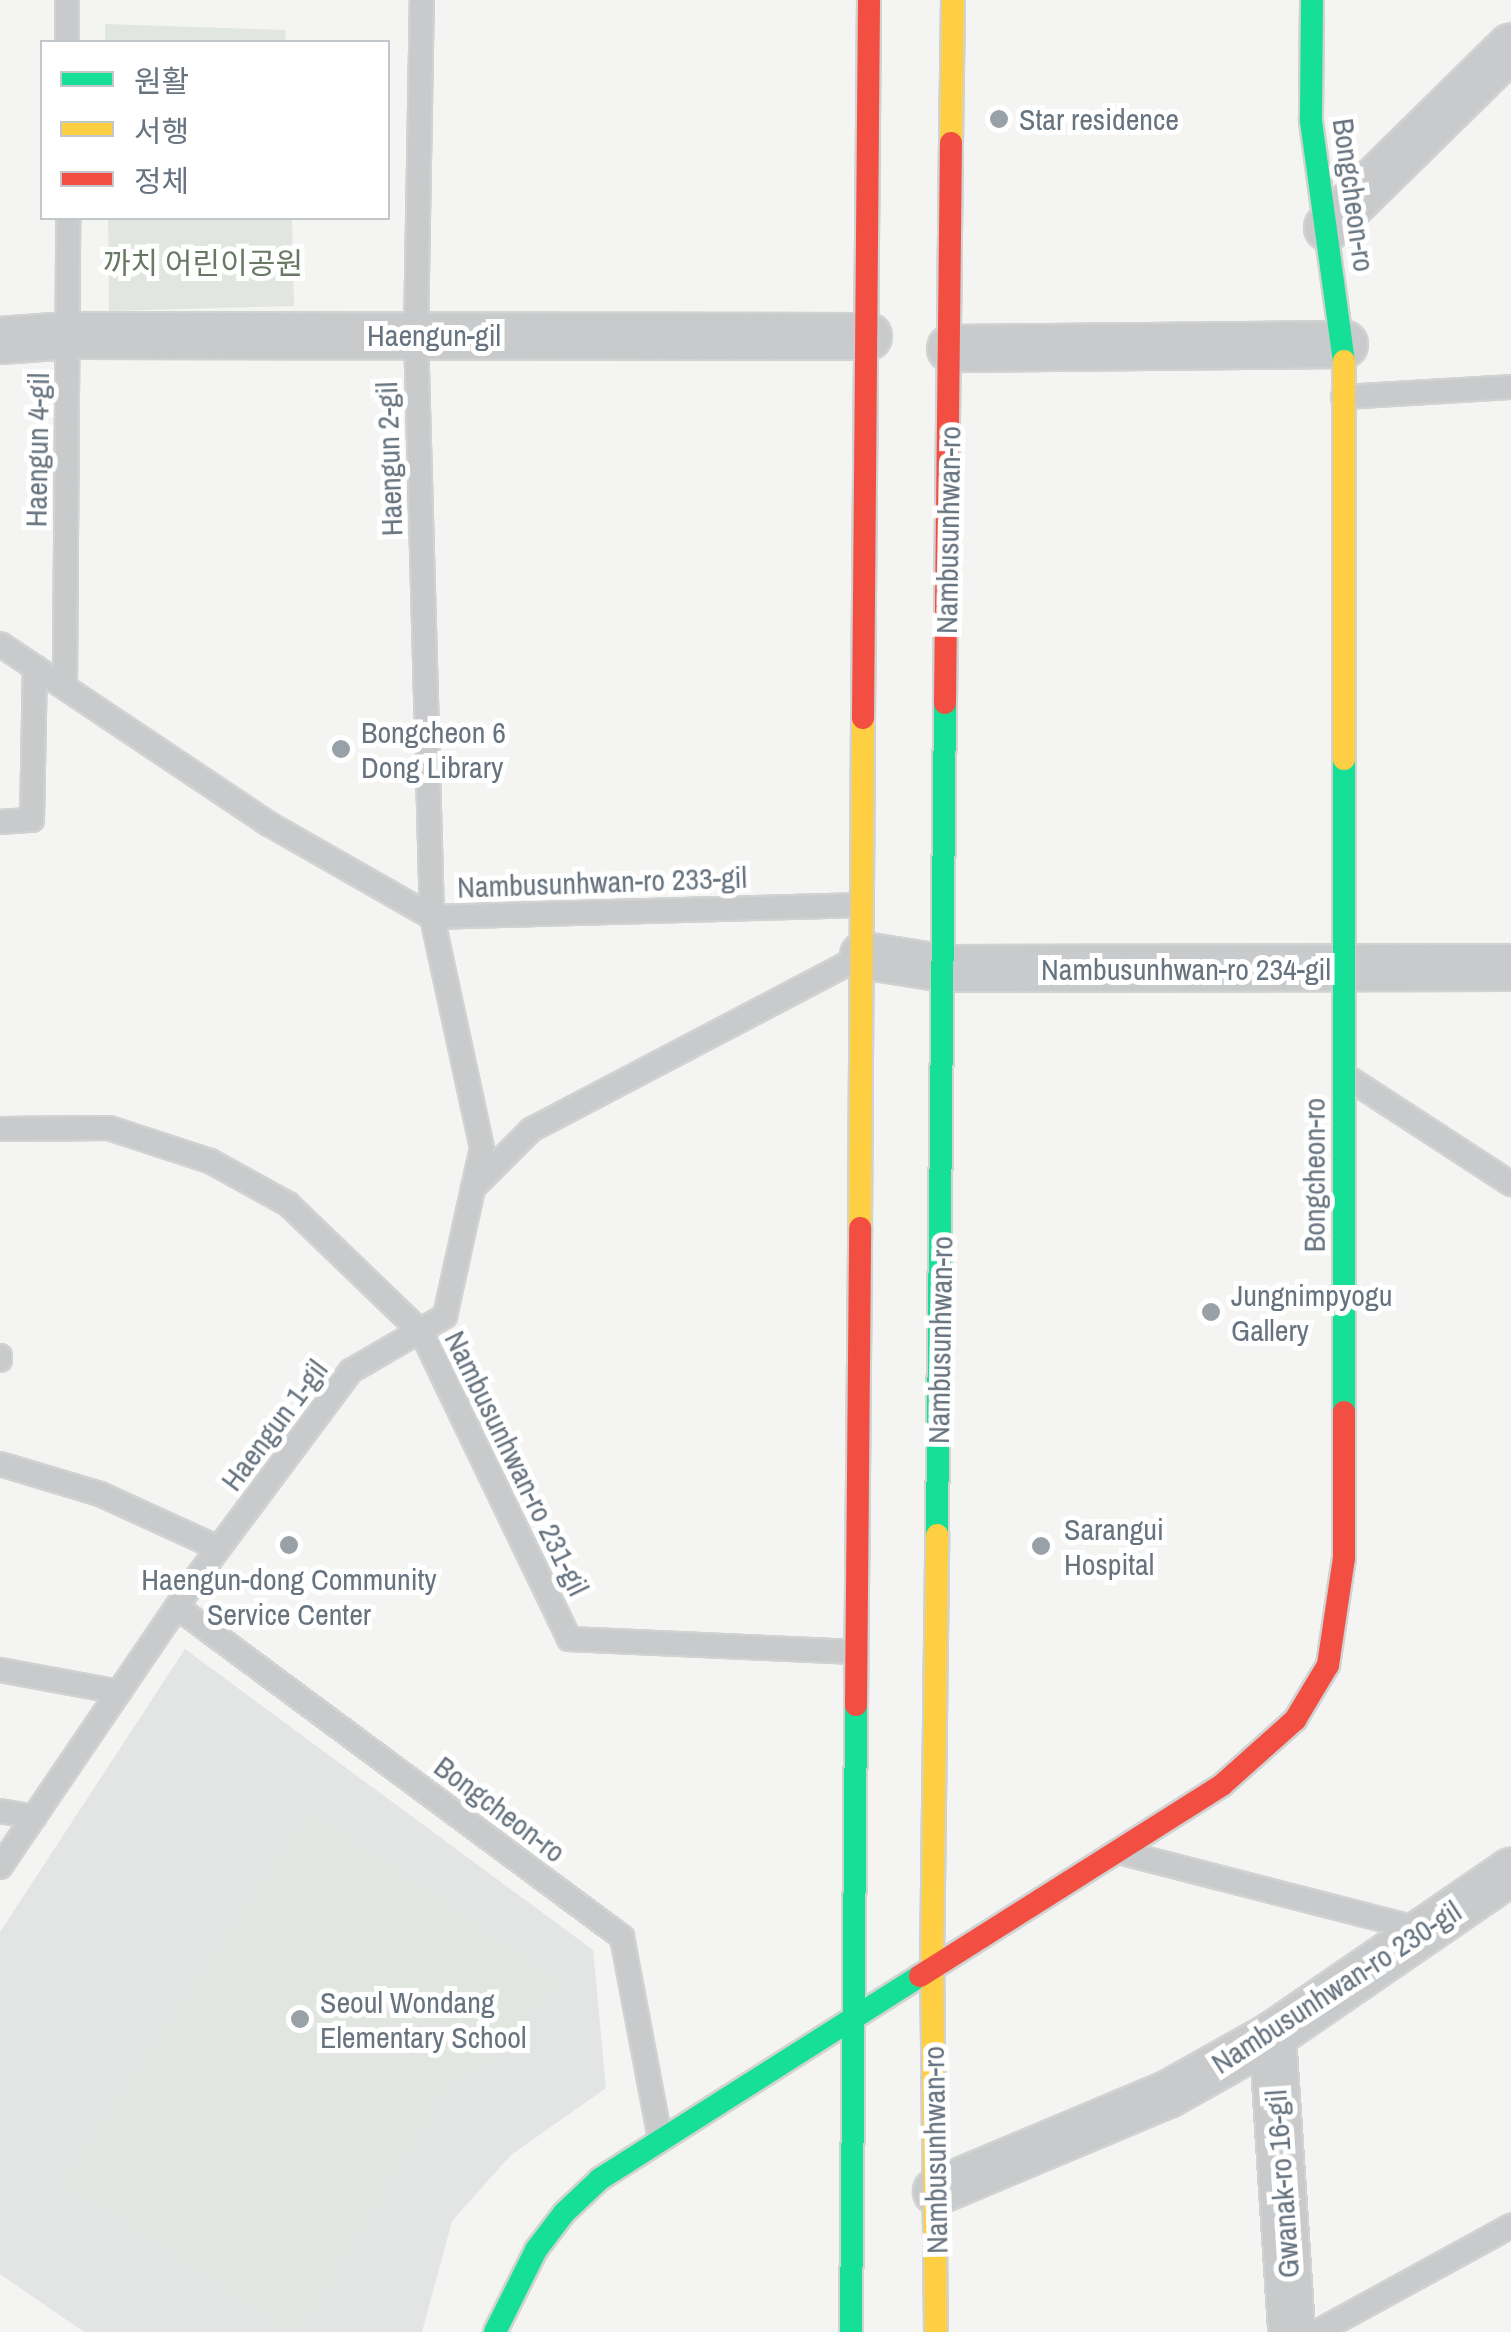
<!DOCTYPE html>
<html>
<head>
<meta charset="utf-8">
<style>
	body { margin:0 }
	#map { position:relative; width:1511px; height:2332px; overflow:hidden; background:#f4f4f3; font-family:"Archivo Narrow","Noto Sans KR",sans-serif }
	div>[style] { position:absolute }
	.built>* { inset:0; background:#e3e4e4 }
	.green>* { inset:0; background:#e2e6e1 }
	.roads { filter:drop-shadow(2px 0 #d1d2d2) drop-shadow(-2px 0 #d1d2d2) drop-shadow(0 2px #d1d2d2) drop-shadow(0 -2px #d1d2d2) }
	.lane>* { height:22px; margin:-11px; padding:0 11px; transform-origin:11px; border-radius:11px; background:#c9cacb }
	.street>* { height:45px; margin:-22.5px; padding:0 22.5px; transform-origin:22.5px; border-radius:22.5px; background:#c9cacb }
	.fast>* { height:22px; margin:-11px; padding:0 11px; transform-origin:11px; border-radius:11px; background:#16e098 }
	.slow>* { height:22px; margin:-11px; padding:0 11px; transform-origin:11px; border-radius:11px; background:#ffcf43 }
	.jam>* { height:22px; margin:-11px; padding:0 11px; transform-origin:11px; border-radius:11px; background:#f24e42 }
	.dots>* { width:28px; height:28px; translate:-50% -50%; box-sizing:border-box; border:5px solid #fff; border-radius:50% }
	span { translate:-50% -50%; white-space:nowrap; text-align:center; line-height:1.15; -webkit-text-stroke:10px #fff; paint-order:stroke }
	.poi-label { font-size:30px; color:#677480 }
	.left { translate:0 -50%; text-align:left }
	.street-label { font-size:30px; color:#677480 }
	.park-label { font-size:30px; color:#687865 }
	.legend { position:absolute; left:40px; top:40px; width:350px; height:180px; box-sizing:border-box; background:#fff; border:2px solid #c2c7cc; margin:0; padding:12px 18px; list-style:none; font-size:30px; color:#677480 }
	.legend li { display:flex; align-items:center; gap:20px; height:50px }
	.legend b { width:50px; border:2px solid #c2c7cc }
</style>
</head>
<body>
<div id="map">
	<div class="built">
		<i style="clip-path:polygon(185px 1649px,593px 1950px,606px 2088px,511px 2155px,452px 2221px,422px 2332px,84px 2332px,0 2274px,0 1932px)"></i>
	</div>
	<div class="green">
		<i style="clip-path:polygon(105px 24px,285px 30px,286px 42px,105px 42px)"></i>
		<i style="clip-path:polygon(108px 218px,292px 218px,294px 306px,109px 311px)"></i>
		<i style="clip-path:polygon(312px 1812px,559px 1983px,501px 2051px,447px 2086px,299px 2332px,293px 2332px,65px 2183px)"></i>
	</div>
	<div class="roads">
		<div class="lane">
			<i style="left:67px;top:0;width:42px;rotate:90deg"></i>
			<i style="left:1343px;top:397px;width:168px;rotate:-3.4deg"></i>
			<i style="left:0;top:644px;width:324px;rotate:33.8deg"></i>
			<i style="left:269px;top:824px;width:188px;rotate:29.7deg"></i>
			<i style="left:432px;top:917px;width:430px;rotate:-1.6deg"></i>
			<i style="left:65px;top:684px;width:466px;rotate:-89.6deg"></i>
			<i style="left:0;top:822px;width:32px;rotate:-4deg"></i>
			<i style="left:32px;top:820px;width:153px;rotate:-88.9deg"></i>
			<i style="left:1347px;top:1077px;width:196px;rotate:33.1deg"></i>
			<i style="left:0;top:1129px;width:109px;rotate:-0.5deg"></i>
			<i style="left:109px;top:1128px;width:106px;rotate:18.1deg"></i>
			<i style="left:210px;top:1161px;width:89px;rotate:28.9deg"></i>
			<i style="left:288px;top:1204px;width:186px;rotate:43.9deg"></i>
			<i style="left:422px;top:1333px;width:339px;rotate:64.3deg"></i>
			<i style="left:569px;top:1639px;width:287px;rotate:2.6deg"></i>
			<i style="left:473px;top:1188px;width:82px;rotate:-45deg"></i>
			<i style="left:531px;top:1130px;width:369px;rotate:-27.7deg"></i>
			<i style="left:0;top:1356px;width:4px;rotate:90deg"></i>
			<i style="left:0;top:1464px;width:104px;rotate:16.7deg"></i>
			<i style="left:100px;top:1494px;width:130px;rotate:24.6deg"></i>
			<i style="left:177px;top:1607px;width:554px;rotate:36.56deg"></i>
			<i style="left:622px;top:1937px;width:205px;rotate:79.3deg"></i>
			<i style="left:0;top:1670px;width:121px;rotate:10.5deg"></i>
			<i style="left:0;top:1811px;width:35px;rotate:10deg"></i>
			<i style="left:1127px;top:1854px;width:306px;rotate:14.4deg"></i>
			<i style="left:0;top:1867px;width:342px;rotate:-55.8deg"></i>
			<i style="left:192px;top:1584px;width:266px;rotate:-53.3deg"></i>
			<i style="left:351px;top:1371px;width:109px;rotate:-30.3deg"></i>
			<i style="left:445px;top:1316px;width:172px;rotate:-77.6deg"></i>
			<i style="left:482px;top:1148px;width:236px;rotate:-102.2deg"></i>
			<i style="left:432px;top:917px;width:582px;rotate:-91.57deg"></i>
			<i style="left:416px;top:335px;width:335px;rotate:-89deg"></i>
			<i style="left:1317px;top:2332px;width:221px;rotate:-28.7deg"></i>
		</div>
		<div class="street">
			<i style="left:1327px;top:227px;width:258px;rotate:-44.5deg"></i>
			<i style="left:0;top:340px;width:68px;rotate:-4.2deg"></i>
			<i style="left:68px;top:335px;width:800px;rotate:0.07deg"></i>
			<i style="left:950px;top:348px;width:394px;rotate:-0.6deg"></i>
			<i style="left:863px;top:955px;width:82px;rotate:9.1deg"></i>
			<i style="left:944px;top:968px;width:567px;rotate:-0.1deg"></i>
			<i style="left:1272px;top:2035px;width:298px;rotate:86.3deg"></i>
			<i style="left:936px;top:2191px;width:251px;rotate:-22.8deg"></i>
			<i style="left:1167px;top:2094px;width:120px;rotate:-29.3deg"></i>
			<i style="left:1272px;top:2035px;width:290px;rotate:-34.5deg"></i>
		</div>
		<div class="fast">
			<i style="left:1312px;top:0;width:121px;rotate:90.5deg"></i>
			<i style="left:1311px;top:121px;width:242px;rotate:82.2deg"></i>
			<i style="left:1344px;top:759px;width:653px;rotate:90deg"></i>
			<i style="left:937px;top:1535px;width:832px;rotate:-89.45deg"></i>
			<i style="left:495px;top:2332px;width:92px;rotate:-63.4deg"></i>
			<i style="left:536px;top:2250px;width:46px;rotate:-52.9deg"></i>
			<i style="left:564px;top:2213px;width:50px;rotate:-43.4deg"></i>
			<i style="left:600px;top:2179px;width:379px;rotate:-32.4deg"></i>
			<i style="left:851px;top:2332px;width:627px;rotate:-89.54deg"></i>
		</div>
		<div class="slow">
			<i style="left:951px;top:143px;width:143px;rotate:-89.2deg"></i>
			<i style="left:1344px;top:361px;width:398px;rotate:90deg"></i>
			<i style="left:860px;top:1228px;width:510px;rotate:-89.66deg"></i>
			<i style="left:936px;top:2332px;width:365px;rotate:-90.6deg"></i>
			<i style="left:932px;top:1967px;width:432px;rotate:-89.3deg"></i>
		</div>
		<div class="jam">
			<i style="left:945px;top:703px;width:560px;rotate:-89.39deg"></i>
			<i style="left:863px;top:718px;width:718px;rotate:-89.52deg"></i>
			<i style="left:856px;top:1705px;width:477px;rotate:-89.5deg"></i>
			<i style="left:920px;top:1976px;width:357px;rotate:-32.3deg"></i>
			<i style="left:1222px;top:1785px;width:98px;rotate:-41.7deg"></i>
			<i style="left:1295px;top:1720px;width:64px;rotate:-59deg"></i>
			<i style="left:1328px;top:1665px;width:108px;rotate:-81.5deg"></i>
			<i style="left:1344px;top:1558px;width:146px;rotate:-90deg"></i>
		</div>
	</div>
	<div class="dots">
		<i style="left:999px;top:119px;background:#98a1a8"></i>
		<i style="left:341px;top:749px;background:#98a1a8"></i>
		<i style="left:1211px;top:1312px;background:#98a1a8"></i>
		<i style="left:289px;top:1545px;background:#98a1a8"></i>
		<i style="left:1041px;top:1546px;background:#98a1a8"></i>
		<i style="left:300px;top:2019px;background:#98a1a8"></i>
	</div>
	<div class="poi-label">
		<span class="left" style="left:1019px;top:119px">Star residence</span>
		<span class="left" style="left:361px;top:749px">Bongcheon 6<br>Dong Library</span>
		<span class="left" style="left:1231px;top:1312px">Jungnimpyogu<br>Gallery</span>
		<span class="left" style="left:1064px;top:1546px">Sarangui<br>Hospital</span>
		<span style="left:289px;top:1596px">Haengun-dong Community<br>Service Center</span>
		<span class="left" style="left:320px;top:2019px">Seoul Wondang<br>Elementary School</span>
	</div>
	<div class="street-label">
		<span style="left:1354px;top:195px;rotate:82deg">Bongcheon-ro</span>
		<span style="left:434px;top:335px">Haengun-gil</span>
		<span style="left:37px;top:450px;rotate:-89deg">Haengun 4-gil</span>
		<span style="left:389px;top:459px;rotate:-92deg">Haengun 2-gil</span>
		<span style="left:948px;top:530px;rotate:-89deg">Nambusunhwan-ro</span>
		<span style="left:602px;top:882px;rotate:-2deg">Nambusunhwan-ro 233-gil</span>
		<span style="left:1186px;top:969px">Nambusunhwan-ro 234-gil</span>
		<span style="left:1314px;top:1175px;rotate:-90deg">Bongcheon-ro</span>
		<span style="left:940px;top:1340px;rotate:-89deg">Nambusunhwan-ro</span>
		<span style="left:274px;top:1425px;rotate:-53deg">Haengun 1-gil</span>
		<span style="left:517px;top:1463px;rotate:64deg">Nambusunhwan-ro 231-gil</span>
		<span style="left:500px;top:1809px;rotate:37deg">Bongcheon-ro</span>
		<span style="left:1336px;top:1987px;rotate:-33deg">Nambusunhwan-ro 230-gil</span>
		<span style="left:935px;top:2150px;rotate:-91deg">Nambusunhwan-ro</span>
		<span style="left:1282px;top:2184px;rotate:-94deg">Gwanak-ro 16-gil</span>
	</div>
	<div class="park-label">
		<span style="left:203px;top:263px">까치 어린이공원</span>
	</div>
	<ul class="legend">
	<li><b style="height:12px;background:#16e098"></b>원활</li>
	<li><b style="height:12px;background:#ffcf43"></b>서행</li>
	<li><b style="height:12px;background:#f24e42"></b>정체</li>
	</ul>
</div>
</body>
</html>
